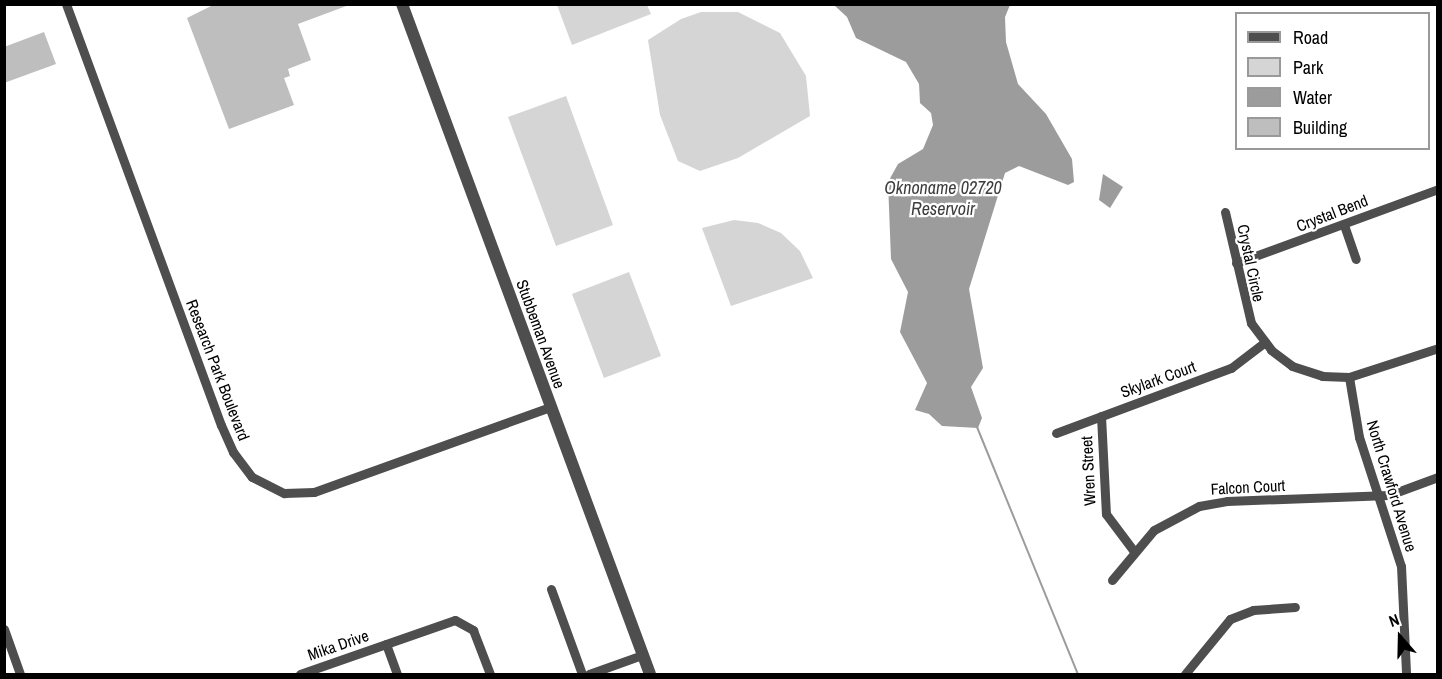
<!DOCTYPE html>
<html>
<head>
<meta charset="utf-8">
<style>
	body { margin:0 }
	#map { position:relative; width:1442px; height:679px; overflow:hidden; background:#fff; font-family:"Archivo Narrow",sans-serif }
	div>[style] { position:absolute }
	.green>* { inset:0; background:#d5d5d5 }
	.water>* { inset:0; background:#9c9c9c }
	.stream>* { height:2px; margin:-1px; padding:0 1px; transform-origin:1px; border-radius:1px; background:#9c9c9c }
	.building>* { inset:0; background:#bebebe }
	.minor>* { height:9px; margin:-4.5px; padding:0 4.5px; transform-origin:4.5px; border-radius:4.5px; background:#4e4e4e }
	.tertiary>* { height:12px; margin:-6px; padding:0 6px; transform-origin:6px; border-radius:6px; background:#4e4e4e }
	span { translate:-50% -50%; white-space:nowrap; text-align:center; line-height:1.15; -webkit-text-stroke:4.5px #fff; paint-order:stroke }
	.street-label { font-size:16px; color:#000 }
	.water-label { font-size:18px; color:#3d3d3d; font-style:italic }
	.frame { position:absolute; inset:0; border:6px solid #000; pointer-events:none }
	.legend { position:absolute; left:1235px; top:12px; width:195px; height:138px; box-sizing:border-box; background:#fff; border:2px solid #999; margin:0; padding:8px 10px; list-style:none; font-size:18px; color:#000 }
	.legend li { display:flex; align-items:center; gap:12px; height:30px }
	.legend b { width:30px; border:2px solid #999 }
	.north { position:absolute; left:1370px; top:607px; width:60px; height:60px; -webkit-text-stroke:4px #fff; paint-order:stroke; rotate:340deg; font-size:16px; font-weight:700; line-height:24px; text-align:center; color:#000 }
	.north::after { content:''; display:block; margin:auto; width:21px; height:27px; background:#000; clip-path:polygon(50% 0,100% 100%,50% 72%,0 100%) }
</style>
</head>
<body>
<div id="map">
	<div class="green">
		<i style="clip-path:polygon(557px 5px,647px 5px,651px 14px,572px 45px)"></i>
		<i style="clip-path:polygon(701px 12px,738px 12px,780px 33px,806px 76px,810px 116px,738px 158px,700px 171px,678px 161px,660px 115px,648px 40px,681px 19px)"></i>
		<i style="clip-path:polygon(566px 96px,613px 225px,556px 246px,508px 117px)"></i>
		<i style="clip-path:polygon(734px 220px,758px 223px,781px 233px,800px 251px,813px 278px,731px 306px,702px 228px)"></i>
		<i style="clip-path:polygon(629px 272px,661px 356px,604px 378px,572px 294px)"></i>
	</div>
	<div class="water">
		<i style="clip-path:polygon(834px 5px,1010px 5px,1005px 17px,1006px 42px,1018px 84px,1046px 114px,1072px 159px,1074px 182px,1068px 185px,1019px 166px,1005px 173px,969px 289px,983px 368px,971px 387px,982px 418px,978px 428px,942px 426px,929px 414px,915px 410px,927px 383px,900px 332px,908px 292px,891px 259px,888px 182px,898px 164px,923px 149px,933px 125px,931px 113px,920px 103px,919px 84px,906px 62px,856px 38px,847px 17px)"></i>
		<i style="clip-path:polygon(1103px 174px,1123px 187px,1110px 208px,1099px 200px)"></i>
	</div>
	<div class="stream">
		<i style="left:977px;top:427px;width:267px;rotate:67.8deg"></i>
	</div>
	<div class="building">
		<i style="clip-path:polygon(215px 4px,349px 4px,349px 5px,298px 24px,311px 60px,288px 69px,290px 76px,284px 78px,294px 105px,229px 129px,187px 18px)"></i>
		<i style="clip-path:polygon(44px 32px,56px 64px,4px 83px,4px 47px)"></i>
	</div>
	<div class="minor">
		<i style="left:66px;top:4px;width:449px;rotate:69.8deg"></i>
		<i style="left:221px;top:425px;width:30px;rotate:66deg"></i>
		<i style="left:233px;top:452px;width:31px;rotate:53deg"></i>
		<i style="left:252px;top:477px;width:36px;rotate:27deg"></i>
		<i style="left:284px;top:493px;width:30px;rotate:-2deg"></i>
		<i style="left:314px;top:492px;width:251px;rotate:-19.8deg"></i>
		<i style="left:1225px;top:212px;width:114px;rotate:76.8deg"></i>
		<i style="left:1251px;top:323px;width:34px;rotate:53deg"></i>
		<i style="left:1271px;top:350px;width:26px;rotate:37deg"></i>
		<i style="left:1292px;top:366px;width:32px;rotate:18deg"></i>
		<i style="left:1322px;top:376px;width:27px;rotate:2deg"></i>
		<i style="left:1349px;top:377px;width:94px;rotate:-18deg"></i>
		<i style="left:1344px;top:225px;width:36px;rotate:71deg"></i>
		<i style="left:1236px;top:263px;width:215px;rotate:-20.1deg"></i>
		<i style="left:1349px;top:377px;width:61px;rotate:80.5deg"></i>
		<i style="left:1359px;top:437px;width:136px;rotate:72deg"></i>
		<i style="left:1401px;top:566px;width:108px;rotate:87.3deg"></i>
		<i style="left:1101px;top:416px;width:98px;rotate:87.1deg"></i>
		<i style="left:1106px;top:514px;width:45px;rotate:53.1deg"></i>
		<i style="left:1056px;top:433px;width:187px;rotate:-20.4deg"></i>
		<i style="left:1231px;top:368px;width:43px;rotate:-37.4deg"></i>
		<i style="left:1112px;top:580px;width:65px;rotate:-50deg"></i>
		<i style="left:1154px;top:530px;width:51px;rotate:-28.1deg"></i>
		<i style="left:1199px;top:506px;width:28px;rotate:-10deg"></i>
		<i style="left:1227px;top:501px;width:162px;rotate:-2.1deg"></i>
		<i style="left:1389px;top:495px;width:52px;rotate:-20.2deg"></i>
		<i style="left:551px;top:589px;width:90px;rotate:70deg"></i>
		<i style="left:4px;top:629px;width:48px;rotate:70.4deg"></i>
		<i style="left:386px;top:644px;width:32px;rotate:70deg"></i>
		<i style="left:300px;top:674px;width:164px;rotate:-19.2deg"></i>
		<i style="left:455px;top:620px;width:21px;rotate:29deg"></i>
		<i style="left:473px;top:630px;width:47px;rotate:68.9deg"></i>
		<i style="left:589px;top:674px;width:56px;rotate:-19.7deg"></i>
		<i style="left:1185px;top:674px;width:71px;rotate:-50.7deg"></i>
		<i style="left:1230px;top:619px;width:25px;rotate:-21deg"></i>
		<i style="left:1253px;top:610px;width:42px;rotate:-4.1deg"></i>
	</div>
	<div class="tertiary">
		<i style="left:402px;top:4px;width:714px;rotate:69.69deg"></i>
	</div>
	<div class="street-label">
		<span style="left:1332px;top:213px;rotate:-21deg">Crystal Bend</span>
		<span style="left:1251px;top:263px;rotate:78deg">Crystal Circle</span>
		<span style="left:541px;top:334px;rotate:70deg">Stubbeman Avenue</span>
		<span style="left:218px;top:370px;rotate:69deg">Research Park Boulevard</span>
		<span style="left:1158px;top:379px;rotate:-20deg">Skylark Court</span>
		<span style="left:1088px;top:471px;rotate:-93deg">Wren Street</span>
		<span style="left:1392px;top:486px;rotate:73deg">North Crawford Avenue</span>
		<span style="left:1248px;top:487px;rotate:-3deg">Falcon Court</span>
		<span style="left:338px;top:645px;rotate:-19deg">Mika Drive</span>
	</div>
	<div class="water-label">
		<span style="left:943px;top:199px">Oknoname 02720<br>Reservoir</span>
	</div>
	<div class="frame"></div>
	<ul class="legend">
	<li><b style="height:8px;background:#4e4e4e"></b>Road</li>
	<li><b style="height:16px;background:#d5d5d5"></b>Park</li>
	<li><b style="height:16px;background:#9c9c9c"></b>Water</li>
	<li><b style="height:16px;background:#bebebe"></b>Building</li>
	</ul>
	<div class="north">N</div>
</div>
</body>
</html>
